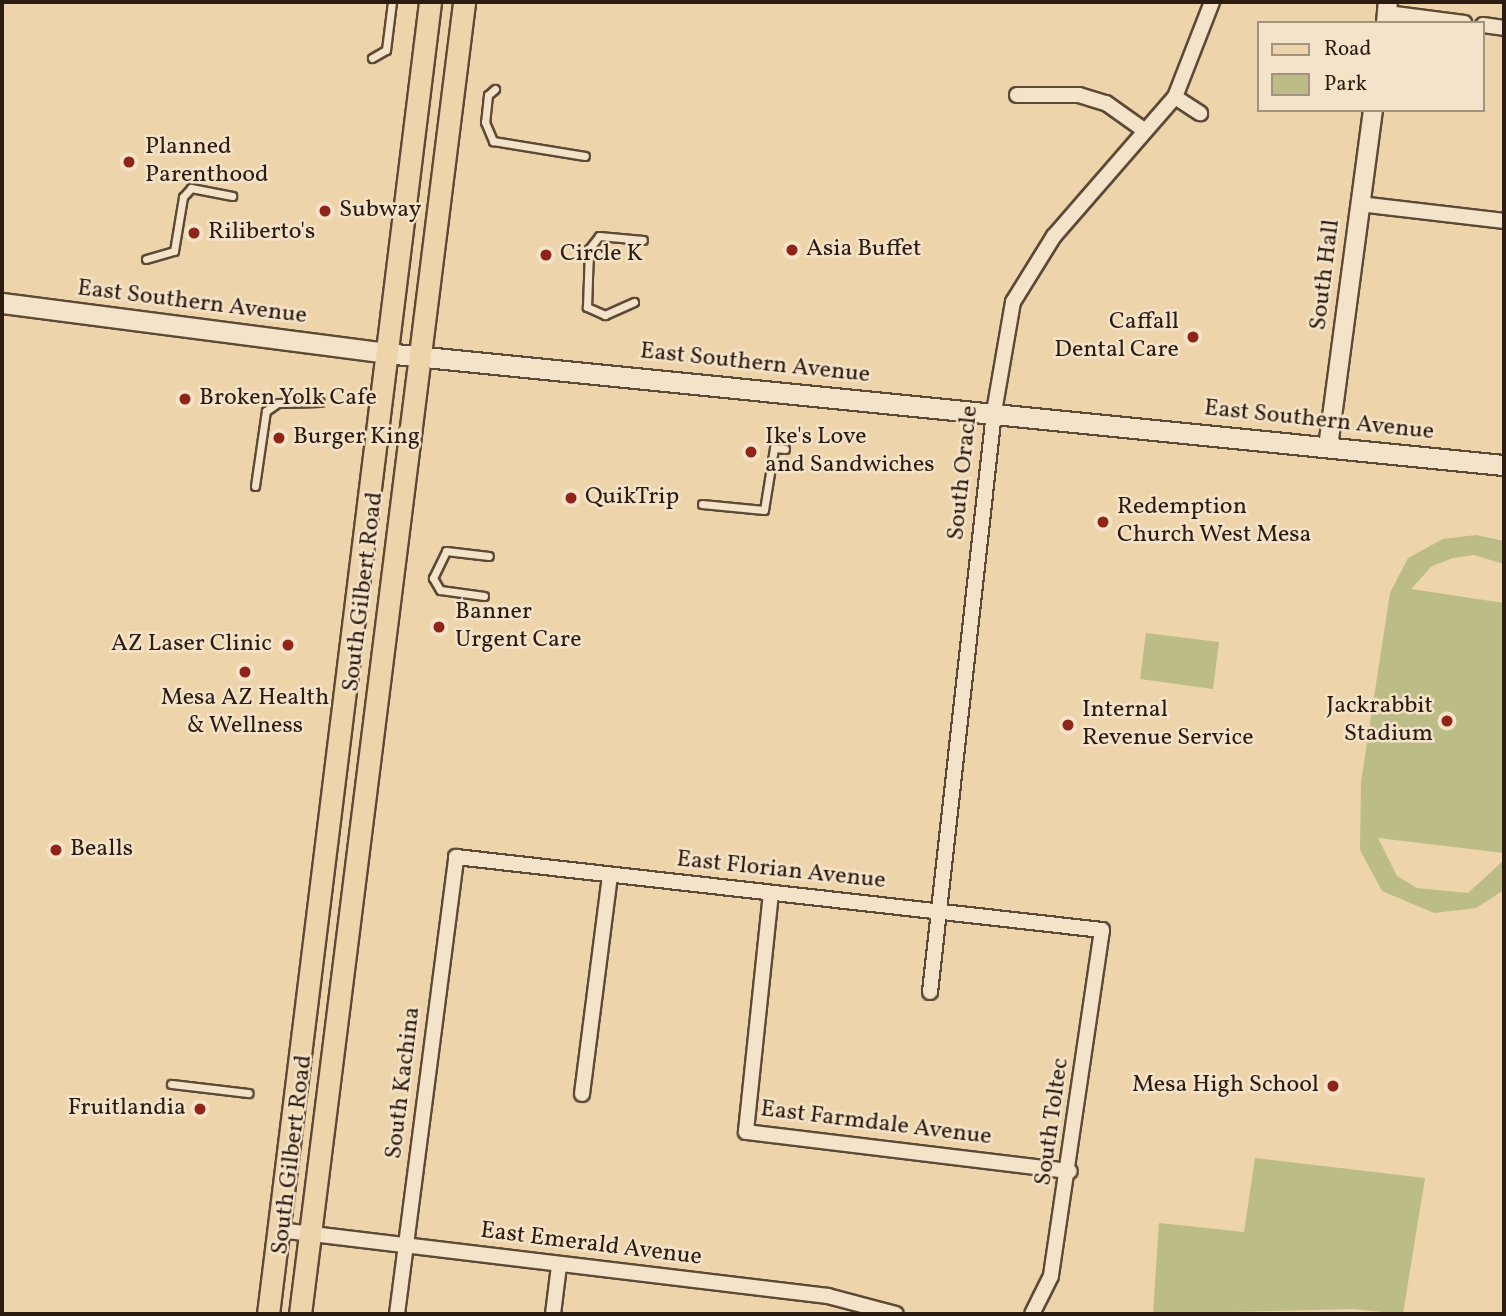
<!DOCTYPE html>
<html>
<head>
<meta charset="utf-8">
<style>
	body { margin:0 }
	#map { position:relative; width:1506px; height:1316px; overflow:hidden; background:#eed4aa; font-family:Vollkorn,serif }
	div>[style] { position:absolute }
	.green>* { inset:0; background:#bbbc86 }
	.roads { filter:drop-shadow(2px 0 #5c4937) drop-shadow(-2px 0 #5c4937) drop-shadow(0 2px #5c4937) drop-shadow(0 -2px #5c4937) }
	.service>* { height:7px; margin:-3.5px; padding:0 3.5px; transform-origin:3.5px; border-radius:3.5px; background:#f4e3c8 }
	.minor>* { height:14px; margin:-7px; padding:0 7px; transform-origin:7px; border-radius:7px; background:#f4e3c8 }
	.tertiary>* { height:18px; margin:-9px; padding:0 9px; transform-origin:9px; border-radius:9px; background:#f4e3c8 }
	.secondary>* { height:19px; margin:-9.5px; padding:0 9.5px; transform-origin:9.5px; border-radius:9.5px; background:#f4e3c8 }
	.primary>* { height:21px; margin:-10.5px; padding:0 10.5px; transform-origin:10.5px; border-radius:10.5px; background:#eed4aa }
	.dots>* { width:19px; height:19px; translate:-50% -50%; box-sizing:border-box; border:4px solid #f4e3c8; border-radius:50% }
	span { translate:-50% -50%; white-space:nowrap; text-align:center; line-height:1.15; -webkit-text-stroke:5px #f4e3c8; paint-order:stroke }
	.poi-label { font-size:24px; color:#2b1b11 }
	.left { translate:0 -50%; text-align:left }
	.right { translate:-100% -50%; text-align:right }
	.street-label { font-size:24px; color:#2b1b11 }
	.frame { position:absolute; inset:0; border:4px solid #2b1b11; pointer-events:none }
	.legend { position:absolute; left:1257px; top:21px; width:228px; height:91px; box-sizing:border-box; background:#f4e3c8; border:2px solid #a4937f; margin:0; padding:9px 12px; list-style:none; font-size:21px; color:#2b1b11 }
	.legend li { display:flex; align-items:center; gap:14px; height:35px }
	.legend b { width:35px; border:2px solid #a4937f }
</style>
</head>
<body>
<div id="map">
	<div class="green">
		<i style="clip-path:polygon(1476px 535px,1504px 541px,1504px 564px,1474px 555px,1453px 558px,1432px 566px,1411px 589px,1504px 603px,1504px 853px,1378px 838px,1397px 876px,1417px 888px,1468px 893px,1504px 860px,1504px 890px,1476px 908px,1434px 913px,1382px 891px,1360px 850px,1361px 782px,1390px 593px,1408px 558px,1443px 539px)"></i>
		<i style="clip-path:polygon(1146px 633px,1219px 642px,1213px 689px,1140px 679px)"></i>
		<i style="clip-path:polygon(1255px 1158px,1425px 1178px,1403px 1314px,1352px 1309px,1153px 1314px,1159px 1223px,1244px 1232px)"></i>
	</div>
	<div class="roads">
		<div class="service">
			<i style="left:372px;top:58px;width:16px;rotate:-30deg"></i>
			<i style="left:386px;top:50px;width:48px;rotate:-82.9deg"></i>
			<i style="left:495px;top:89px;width:9px;rotate:139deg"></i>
			<i style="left:488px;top:95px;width:27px;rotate:96deg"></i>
			<i style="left:485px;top:122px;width:21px;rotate:67deg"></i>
			<i style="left:493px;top:141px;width:93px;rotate:9.3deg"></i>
			<i style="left:146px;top:259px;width:29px;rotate:-16deg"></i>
			<i style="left:174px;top:251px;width:55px;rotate:-80.5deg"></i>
			<i style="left:183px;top:197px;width:12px;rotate:-48deg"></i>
			<i style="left:191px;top:188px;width:42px;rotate:11deg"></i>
			<i style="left:634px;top:302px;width:32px;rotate:156deg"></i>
			<i style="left:605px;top:315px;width:20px;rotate:-156deg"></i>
			<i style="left:587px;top:307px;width:58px;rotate:-88deg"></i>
			<i style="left:589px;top:249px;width:16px;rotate:-52deg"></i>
			<i style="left:599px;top:236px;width:44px;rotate:5.2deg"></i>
			<i style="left:255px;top:486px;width:76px;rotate:-81.7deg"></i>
			<i style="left:266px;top:411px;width:14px;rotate:-34deg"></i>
			<i style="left:278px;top:403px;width:42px;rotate:-1.4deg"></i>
			<i style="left:702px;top:504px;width:62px;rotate:5.5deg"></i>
			<i style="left:764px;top:510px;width:63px;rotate:-80.8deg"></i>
			<i style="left:774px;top:448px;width:11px;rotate:5deg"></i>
			<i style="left:484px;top:596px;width:44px;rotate:-172.2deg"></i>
			<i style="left:440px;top:590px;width:14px;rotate:-120deg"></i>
			<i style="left:433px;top:578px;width:30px;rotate:-64deg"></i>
			<i style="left:446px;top:551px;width:43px;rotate:6.6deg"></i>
			<i style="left:171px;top:1084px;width:78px;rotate:6.7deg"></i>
		</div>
		<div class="minor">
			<i style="left:1387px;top:13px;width:78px;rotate:7.4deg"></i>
			<i style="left:1483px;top:25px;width:21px;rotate:8deg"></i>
			<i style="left:1017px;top:95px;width:62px"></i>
			<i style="left:1079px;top:95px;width:28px;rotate:17deg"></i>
			<i style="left:1106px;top:103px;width:47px;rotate:35.4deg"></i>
			<i style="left:1175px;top:97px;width:30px;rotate:33deg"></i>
			<i style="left:1360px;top:204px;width:145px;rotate:6.7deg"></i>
			<i style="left:771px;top:893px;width:240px;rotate:96deg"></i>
			<i style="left:746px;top:1132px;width:326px;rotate:6.9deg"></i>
			<i style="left:930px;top:992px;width:584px;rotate:-83.7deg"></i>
			<i style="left:994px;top:412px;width:112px;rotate:-80.2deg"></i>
			<i style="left:1013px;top:302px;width:78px;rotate:-58.2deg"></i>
			<i style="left:1054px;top:236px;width:184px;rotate:-49deg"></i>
			<i style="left:1175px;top:97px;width:102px;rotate:-68.7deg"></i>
			<i style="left:582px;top:1094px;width:221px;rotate:-82.7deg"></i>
			<i style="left:279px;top:1230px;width:553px;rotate:6.86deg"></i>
			<i style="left:828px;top:1296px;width:70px;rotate:14.8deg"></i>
			<i style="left:397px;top:1314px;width:461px;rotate:-82.6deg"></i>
			<i style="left:456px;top:857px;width:650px;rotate:6.45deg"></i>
			<i style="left:1102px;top:930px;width:350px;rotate:98.4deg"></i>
			<i style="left:1051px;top:1276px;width:42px;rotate:116.6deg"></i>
			<i style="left:553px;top:1314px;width:48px;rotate:-82.9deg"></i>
		</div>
		<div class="tertiary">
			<i style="left:1386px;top:23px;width:21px;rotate:-85deg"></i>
			<i style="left:1328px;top:447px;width:340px;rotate:-82.4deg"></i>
		</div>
		<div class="secondary">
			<i style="left:2px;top:303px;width:386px;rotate:7.4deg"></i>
			<i style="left:385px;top:353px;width:1125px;rotate:5.72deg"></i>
		</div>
		<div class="primary">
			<i style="left:268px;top:1314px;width:1322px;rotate:-82.96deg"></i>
			<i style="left:300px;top:1314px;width:1322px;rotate:-82.87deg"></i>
		</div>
	</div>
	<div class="dots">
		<i style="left:129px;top:162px;background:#8f2418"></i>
		<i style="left:325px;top:211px;background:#8f2418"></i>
		<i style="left:194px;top:233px;background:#8f2418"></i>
		<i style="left:792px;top:250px;background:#8f2418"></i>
		<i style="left:546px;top:255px;background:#8f2418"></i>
		<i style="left:1193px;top:337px;background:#8f2418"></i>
		<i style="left:185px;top:399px;background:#8f2418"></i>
		<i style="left:279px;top:438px;background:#8f2418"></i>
		<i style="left:751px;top:452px;background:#8f2418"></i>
		<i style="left:571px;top:498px;background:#8f2418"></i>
		<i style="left:1103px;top:522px;background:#8f2418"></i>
		<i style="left:439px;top:627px;background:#8f2418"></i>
		<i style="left:288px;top:645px;background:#8f2418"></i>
		<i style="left:245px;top:672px;background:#8f2418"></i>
		<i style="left:1447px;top:721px;background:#8f2418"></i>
		<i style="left:1068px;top:725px;background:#8f2418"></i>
		<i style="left:56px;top:850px;background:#8f2418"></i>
		<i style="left:1333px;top:1086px;background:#8f2418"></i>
		<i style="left:200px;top:1109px;background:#8f2418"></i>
	</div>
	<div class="poi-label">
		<span class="left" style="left:145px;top:162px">Planned<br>Parenthood</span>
		<span class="left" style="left:339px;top:211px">Subway</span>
		<span class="left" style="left:208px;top:233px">Riliberto's</span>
		<span class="left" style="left:806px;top:250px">Asia Buffet</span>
		<span class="left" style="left:560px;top:255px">Circle K</span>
		<span class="right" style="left:1179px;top:337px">Caffall<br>Dental Care</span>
		<span class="left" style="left:199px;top:399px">Broken Yolk Cafe</span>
		<span class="left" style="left:293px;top:438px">Burger King</span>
		<span class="left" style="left:765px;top:452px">Ike's Love<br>and Sandwiches</span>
		<span class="left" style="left:585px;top:498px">QuikTrip</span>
		<span class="left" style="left:1117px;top:522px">Redemption<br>Church West Mesa</span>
		<span class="left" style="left:455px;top:627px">Banner<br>Urgent Care</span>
		<span class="right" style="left:272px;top:645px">AZ Laser Clinic</span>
		<span style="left:245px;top:713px">Mesa AZ Health<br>&amp; Wellness</span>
		<span class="right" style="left:1433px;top:721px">Jackrabbit<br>Stadium</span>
		<span class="left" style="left:1082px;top:725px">Internal<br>Revenue Service</span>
		<span class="left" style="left:70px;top:850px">Bealls</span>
		<span class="right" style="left:1319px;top:1086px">Mesa High School</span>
		<span class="right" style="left:186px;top:1109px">Fruitlandia</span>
	</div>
	<div class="street-label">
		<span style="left:1326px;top:275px;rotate:-83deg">South Hall</span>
		<span style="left:192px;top:303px;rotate:7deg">East Southern Avenue</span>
		<span style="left:755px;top:364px;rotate:6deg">East Southern Avenue</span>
		<span style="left:1319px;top:421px;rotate:6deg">East Southern Avenue</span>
		<span style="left:964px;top:473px;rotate:-84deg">South Oracle</span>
		<span style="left:364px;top:592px;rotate:-83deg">South Gilbert Road</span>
		<span style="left:781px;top:871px;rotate:6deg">East Florian Avenue</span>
		<span style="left:404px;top:1083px;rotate:-83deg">South Kachina</span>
		<span style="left:1053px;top:1122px;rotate:-82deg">South Toltec</span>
		<span style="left:876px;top:1124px;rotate:7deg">East Farmdale Avenue</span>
		<span style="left:293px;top:1155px;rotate:-83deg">South Gilbert Road</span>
		<span style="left:591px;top:1245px;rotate:7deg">East Emerald Avenue</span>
	</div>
	<div class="frame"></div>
	<ul class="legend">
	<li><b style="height:9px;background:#eed4aa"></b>Road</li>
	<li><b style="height:19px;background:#bbbc86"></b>Park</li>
	</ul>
</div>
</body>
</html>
